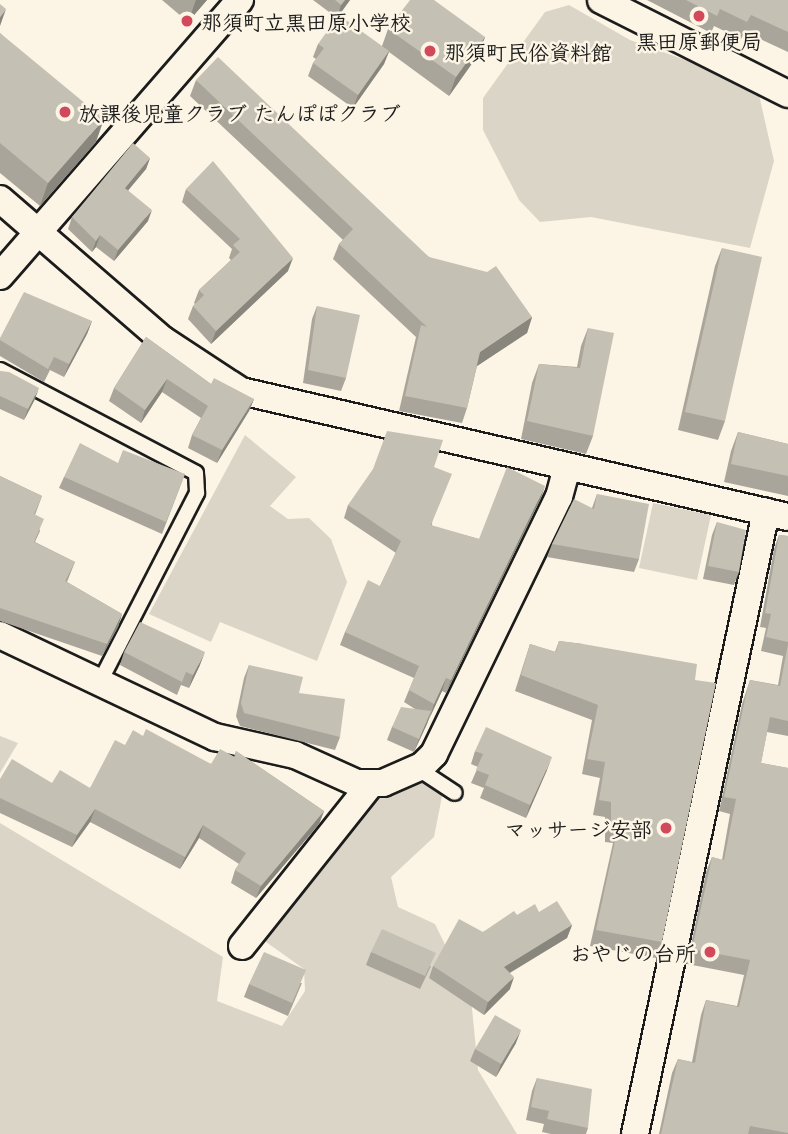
<!DOCTYPE html>
<html>
<head>
<meta charset="utf-8">
<style>
	body { margin:0 }
	#map { position:relative; width:788px; height:1134px; overflow:hidden; background:#fcf5e5; font-family:"Playpen Sans","Klee One",sans-serif }
	div>[style] { position:absolute }
	.green>* { inset:0; background:#dbd5c8 }
	.roads { filter:drop-shadow(2px 0 #1c1c1c) drop-shadow(-2px 0 #1c1c1c) drop-shadow(0 2px #1c1c1c) drop-shadow(0 -2px #1c1c1c) }
	.lane>* { height:14px; margin:-7px; padding:0 7px; transform-origin:7px; border-radius:7px; background:#fcf5e5 }
	.street>* { height:26px; margin:-13px; padding:0 13px; transform-origin:13px; border-radius:13px; background:#fcf5e5 }
	.wall>* { inset:0; background:#a9a59a }
	.shaded-wall>* { inset:0; background:#89867d }
	.building>* { inset:0; background:#c4c0b3 }
	.dots>* { width:19px; height:19px; translate:-50% -50%; box-sizing:border-box; border:4px solid #fcf5e5; border-radius:50% }
	span { translate:-50% -50%; white-space:nowrap; text-align:center; line-height:1.15; -webkit-text-stroke:5px #fcf5e5; paint-order:stroke }
	.poi-label { font-size:21px; color:#1c1c1c; font-weight:700 }
	.left { translate:0 -50%; text-align:left }
	.right { translate:-100% -50%; text-align:right }
</style>
</head>
<body>
<div id="map">
	<div class="green">
		<i style="clip-path:polygon(569px 5px,630px 40px,757px 86px,774px 161px,750px 248px,591px 217px,540px 222px,519px 200px,483px 130px,483px 98px,545px 12px)"></i>
		<i style="clip-path:polygon(245px 435px,296px 477px,270px 506px,288px 519px,309px 518px,331px 539px,347px 582px,317px 661px,220px 622px,211px 642px,149px 614px)"></i>
		<i style="clip-path:polygon(653px 503px,711px 515px,697px 580px,639px 568px)"></i>
		<i style="clip-path:polygon(0 736px,18px 743px,0 773px)"></i>
		<i style="clip-path:polygon(417px 774px,443px 791px,434px 837px,391px 877px,398px 907px,435px 924px,471px 998px,478px 1070px,517px 1134px,0 1134px,0 823px,223px 957px,217px 1001px,282px 1026px,305px 991px,304px 969px,266px 942px,267px 927px,374px 790px)"></i>
	</div>
	<div class="roads">
		<div class="lane">
			<i style="left:0;top:370px;width:221px;rotate:27.7deg"></i>
			<i style="left:196px;top:473px;width:20px;rotate:87deg"></i>
			<i style="left:197px;top:493px;width:208px;rotate:117.2deg"></i>
			<i style="left:417px;top:768px;width:45px;rotate:33.3deg"></i>
		</div>
		<div class="street">
			<i style="left:601px;top:0;width:209px;rotate:26.7deg"></i>
			<i style="left:0;top:199px;width:216px;rotate:40.9deg"></i>
			<i style="left:163px;top:340px;width:93px;rotate:33.2deg"></i>
			<i style="left:241px;top:391px;width:561px;rotate:12.97deg"></i>
			<i style="left:0;top:276px;width:366px;rotate:-49deg"></i>
			<i style="left:0;top:635px;width:238px;rotate:25.4deg"></i>
			<i style="left:215px;top:737px;width:82px;rotate:12.7deg"></i>
			<i style="left:295px;top:755px;width:68px;rotate:24.3deg"></i>
			<i style="left:357px;top:783px;width:26px"></i>
			<i style="left:383px;top:783px;width:43px;rotate:-23.6deg"></i>
			<i style="left:422px;top:766px;width:17px;rotate:-45deg"></i>
			<i style="left:434px;top:754px;width:286px;rotate:-64.1deg"></i>
			<i style="left:559px;top:497px;width:31px;rotate:-75deg"></i>
			<i style="left:242px;top:946px;width:207px;rotate:-51.5deg"></i>
			<i style="left:635px;top:1134px;width:636px;rotate:-78.11deg"></i>
		</div>
	</div>
	<div class="wall">
		<i style="clip-path:polygon(162px 0,207px 0,188px 22px)"></i>
		<i style="clip-path:polygon(313px 0,350px 0,337px 18px)"></i>
		<i style="clip-path:polygon(647px 0,788px 0,788px 52px,745px 32px,741px 39px,714px 26px,711px 33px)"></i>
		<i style="clip-path:polygon(388px 29px,485px 37px,478px 55px,449px 96px,389px 52px,384px 64px,353px 108px,308px 76px,313px 63px,316px 59px,313px 57px,318px 44px,382px 46px)"></i>
		<i style="clip-path:polygon(0 33px,96px 142px,40px 206px,0 173px)"></i>
		<i style="clip-path:polygon(196px 80px,429px 257px,532px 317px,527px 333px,477px 366px,467px 408px,462px 423px,399px 411px,416px 337px,333px 259px,339px 244px,343px 240px,190px 96px)"></i>
		<i style="clip-path:polygon(150px 158px,146px 169px,128px 190px,148px 221px,114px 261px,96px 247px,92px 252px,68px 229px,72px 217px)"></i>
		<i style="clip-path:polygon(186px 189px,288px 271px,211px 344px,188px 319px,193px 306px,195px 304px,194px 303px,199px 290px,231px 260px,229px 258px,232px 249px,182px 202px)"></i>
		<i style="clip-path:polygon(722px 248px,725px 421px,718px 440px,678px 430px,715px 266px)"></i>
		<i style="clip-path:polygon(317px 306px,346px 378px,341px 391px,303px 383px,312px 319px)"></i>
		<i style="clip-path:polygon(92px 321px,87px 334px,64px 377px,50px 370px,44px 382px,0 356px,0 338px)"></i>
		<i style="clip-path:polygon(588px 328px,593px 436px,586px 454px,521px 439px,532px 383px,539px 364px,577px 367px,581px 346px)"></i>
		<i style="clip-path:polygon(146px 337px,211px 384px,254px 399px,249px 411px,217px 463px,188px 448px,192px 435px,201px 418px,162px 392px,141px 423px,109px 401px,114px 388px)"></i>
		<i style="clip-path:polygon(0 371px,35px 399px,24px 420px,0 409px)"></i>
		<i style="clip-path:polygon(738px 432px,788px 444px,788px 496px,724px 482px,731px 451px)"></i>
		<i style="clip-path:polygon(118px 463px,185px 474px,162px 534px,59px 488px,64px 477px)"></i>
		<i style="clip-path:polygon(434px 467px,432px 526px,479px 539px,541px 498px,446px 693px,442px 691px,414px 752px,387px 740px,392px 727px,415px 709px,404px 702px,414px 678px,340px 645px,345px 632px,380px 586px,396px 553px,344px 518px,348px 505px)"></i>
		<i style="clip-path:polygon(0 476px,42px 496px,35px 515px,40px 531px,35px 542px,75px 562px,67px 582px,122px 614px,118px 627px,102px 656px,0 621px)"></i>
		<i style="clip-path:polygon(597px 494px,639px 559px,634px 572px,547px 557px,552px 544px,592px 508px)"></i>
		<i style="clip-path:polygon(717px 522px,739px 572px,734px 585px,703px 579px,712px 535px)"></i>
		<i style="clip-path:polygon(779px 535px,788px 536px,788px 736px,767px 732px,761px 763px,788px 768px,788px 1134px,659px 1134px,672px 1073px,678px 1059px,692px 1062px,701px 1015px,706px 1000px,737px 1006px,744px 975px,687px 964px,706px 872px,712px 857px,722px 860px,730px 814px,719px 811px,742px 704px,750px 680px,778px 685px,783px 656px,761px 651px,766px 628px,760px 627px,774px 549px)"></i>
		<i style="clip-path:polygon(559px 641px,583px 644px,662px 942px,656px 958px,590px 946px,613px 843px,605px 842px,605px 817px,593px 815px,600px 778px,582px 774px,592px 720px,515px 691px,530px 644px,555px 652px)"></i>
		<i style="clip-path:polygon(124px 652px,200px 665px,189px 688px,181px 685px,177px 695px,120px 665px)"></i>
		<i style="clip-path:polygon(249px 665px,299px 693px,340px 737px,335px 750px,240px 726px,236px 716px,244px 678px)"></i>
		<i style="clip-path:polygon(143px 736px,211px 764px,234px 757px,236px 751px,324px 811px,319px 824px,256px 898px,231px 883px,235px 870px,239px 864px,199px 838px,180px 869px,90px 822px,72px 847px,0 813px,0 779px,52px 783px,90px 788px,125px 745px)"></i>
		<i style="clip-path:polygon(475px 751px,547px 770px,526px 818px,480px 798px,484px 788px,471px 783px,478px 767px,471px 764px)"></i>
		<i style="clip-path:polygon(539px 912px,572px 925px,567px 938px,510px 973px,510px 989px,484px 1015px,429px 978px,433px 966px,483px 932px,517px 915px)"></i>
		<i style="clip-path:polygon(371px 952px,431px 966px,420px 989px,366px 965px)"></i>
		<i style="clip-path:polygon(302px 983px,288px 1016px,244px 997px,249px 984px)"></i>
		<i style="clip-path:polygon(516px 1043px,496px 1077px,470px 1061px,475px 1049px)"></i>
		<i style="clip-path:polygon(537px 1078px,588px 1128px,586px 1134px,551px 1134px,542px 1132px,544px 1124px,526px 1120px,532px 1091px)"></i>
	</div>
	<div class="shaded-wall">
		<i style="clip-path:polygon(196px 0,207px 0,188px 22px)"></i>
		<i style="clip-path:polygon(345px 0,350px 0,337px 18px,341px 5px)"></i>
		<i style="clip-path:polygon(6px 9px,0 26px,0 17px)"></i>
		<i style="clip-path:polygon(485px 37px,478px 55px,449px 96px,456px 77px)"></i>
		<i style="clip-path:polygon(389px 51px,384px 64px,353px 108px,358px 95px)"></i>
		<i style="clip-path:polygon(104px 119px,96px 142px,40px 206px,48px 183px)"></i>
		<i style="clip-path:polygon(150px 158px,146px 169px,121px 199px,125px 188px)"></i>
		<i style="clip-path:polygon(152px 210px,148px 221px,114px 261px,118px 250px)"></i>
		<i style="clip-path:polygon(100px 235px,96px 247px,92px 252px,96px 241px)"></i>
		<i style="clip-path:polygon(293px 258px,288px 271px,211px 344px,216px 331px)"></i>
		<i style="clip-path:polygon(532px 317px,527px 333px,474px 368px,480px 352px)"></i>
		<i style="clip-path:polygon(92px 321px,87px 334px,64px 377px,69px 364px)"></i>
		<i style="clip-path:polygon(167px 379px,162px 392px,141px 423px,145px 410px)"></i>
		<i style="clip-path:polygon(39px 388px,35px 399px,24px 420px,28px 409px)"></i>
		<i style="clip-path:polygon(254px 399px,249px 411px,217px 463px,222px 450px)"></i>
		<i style="clip-path:polygon(545px 486px,541px 498px,446px 693px,451px 680px)"></i>
		<i style="clip-path:polygon(122px 614px,118px 627px,102px 656px,107px 644px)"></i>
		<i style="clip-path:polygon(205px 652px,200px 665px,189px 688px,193px 675px)"></i>
		<i style="clip-path:polygon(446px 678px,442px 691px,430px 717px,434px 704px)"></i>
		<i style="clip-path:polygon(431px 711px,427px 724px,414px 752px,419px 739px)"></i>
		<i style="clip-path:polygon(552px 757px,547px 770px,526px 818px,530px 805px)"></i>
		<i style="clip-path:polygon(95px 809px,90px 822px,72px 847px,77px 835px)"></i>
		<i style="clip-path:polygon(324px 811px,319px 824px,256px 898px,261px 886px)"></i>
		<i style="clip-path:polygon(203px 825px,199px 838px,180px 869px,185px 857px)"></i>
		<i style="clip-path:polygon(572px 925px,567px 938px,499px 979px,504px 967px)"></i>
		<i style="clip-path:polygon(514px 977px,510px 989px,484px 1015px,488px 1002px)"></i>
		<i style="clip-path:polygon(521px 1030px,516px 1043px,496px 1077px,501px 1064px)"></i>
	</div>
	<div class="building">
		<i style="clip-path:polygon(335px 0,345px 0,341px 5px)"></i>
		<i style="clip-path:polygon(410px 0,434px 0,485px 37px,456px 77px,388px 29px)"></i>
		<i style="clip-path:polygon(686px 0,788px 0,788px 32px,751px 15px,747px 22px,720px 9px,717px 16px)"></i>
		<i style="clip-path:polygon(0 4px,6px 9px,0 17px)"></i>
		<i style="clip-path:polygon(339px 15px,389px 51px,358px 95px,313px 63px,324px 48px,318px 44px)"></i>
		<i style="clip-path:polygon(0 33px,104px 119px,48px 183px,0 143px)"></i>
		<i style="clip-path:polygon(218px 57px,429px 257px,487px 272px,496px 266px,532px 317px,480px 352px,467px 408px,405px 396px,421px 325px,427px 327px,339px 244px,353px 229px,196px 80px)"></i>
		<i style="clip-path:polygon(133px 143px,150px 158px,125px 188px,152px 210px,118px 250px,100px 235px,96px 241px,72px 217px)"></i>
		<i style="clip-path:polygon(213px 161px,293px 258px,216px 331px,193px 306px,204px 295px,199px 290px,240px 252px,233px 245px,240px 239px,186px 189px)"></i>
		<i style="clip-path:polygon(722px 248px,762px 257px,725px 421px,685px 412px)"></i>
		<i style="clip-path:polygon(24px 292px,92px 321px,69px 364px,54px 357px,48px 369px,0 340px,0 338px)"></i>
		<i style="clip-path:polygon(317px 306px,360px 315px,346px 378px,308px 370px)"></i>
		<i style="clip-path:polygon(588px 328px,614px 333px,593px 436px,527px 421px,539px 364px,580px 368px)"></i>
		<i style="clip-path:polygon(146px 337px,211px 384px,214px 378px,254px 399px,222px 450px,192px 435px,208px 406px,167px 379px,145px 410px,114px 388px)"></i>
		<i style="clip-path:polygon(0 371px,9px 372px,39px 388px,28px 409px,0 396px)"></i>
		<i style="clip-path:polygon(387px 431px,443px 440px,434px 467px,452px 474px,431px 525px,479px 539px,507px 467px,545px 486px,451px 680px,446px 678px,434px 704px,409px 690px,419px 666px,345px 632px,368px 580px,380px 586px,401px 541px,348px 505px,373px 469px)"></i>
		<i style="clip-path:polygon(738px 432px,788px 444px,788px 476px,731px 464px)"></i>
		<i style="clip-path:polygon(80px 443px,118px 463px,123px 450px,185px 474px,166px 522px,64px 477px)"></i>
		<i style="clip-path:polygon(0 476px,42px 496px,34px 514px,44px 519px,34px 542px,75px 562px,65px 581px,122px 614px,107px 644px,0 608px)"></i>
		<i style="clip-path:polygon(597px 494px,649px 504px,639px 559px,552px 544px,574px 499px,594px 509px)"></i>
		<i style="clip-path:polygon(717px 522px,746px 530px,739px 572px,708px 566px)"></i>
		<i style="clip-path:polygon(779px 535px,788px 536px,788px 642px,766px 637px,771px 614px,765px 613px)"></i>
		<i style="clip-path:polygon(140px 622px,205px 652px,193px 675px,186px 672px,182px 682px,124px 652px)"></i>
		<i style="clip-path:polygon(559px 641px,583px 644px,697px 664px,695px 680px,716px 683px,662px 942px,596px 930px,618px 827px,611px 826px,611px 802px,599px 800px,605px 762px,587px 759px,598px 705px,521px 675px,530px 644px,556px 652px)"></i>
		<i style="clip-path:polygon(788px 644px,788px 721px,770px 717px,761px 763px,788px 768px,788px 1133px,750px 1126px,748px 1134px,661px 1134px,678px 1059px,695px 1063px,706px 1000px,739px 1007px,750px 960px,692px 949px,712px 857px,724px 860px,736px 799px,724px 797px,747px 690px,750px 680px,780px 686px)"></i>
		<i style="clip-path:polygon(249px 665px,303px 677px,299px 693px,345px 699px,340px 737px,244px 713px,241px 703px)"></i>
		<i style="clip-path:polygon(401px 707px,431px 711px,419px 739px,392px 727px)"></i>
		<i style="clip-path:polygon(486px 727px,552px 757px,530px 805px,485px 785px,489px 775px,476px 770px,483px 754px,475px 751px)"></i>
		<i style="clip-path:polygon(146px 729px,211px 764px,220px 749px,235px 757px,236px 751px,324px 811px,261px 886px,235px 870px,246px 853px,203px 825px,185px 857px,95px 809px,77px 835px,0 798px,0 779px,12px 759px,52px 783px,60px 770px,90px 788px,115px 740px,125px 745px,133px 730px,143px 736px)"></i>
		<i style="clip-path:polygon(557px 901px,572px 925px,504px 967px,514px 977px,488px 1002px,433px 966px,459px 919px,483px 932px,514px 911px,517px 915px,535px 904px,539px 912px)"></i>
		<i style="clip-path:polygon(382px 929px,436px 953px,425px 976px,371px 952px)"></i>
		<i style="clip-path:polygon(264px 952px,306px 970px,292px 1003px,249px 984px)"></i>
		<i style="clip-path:polygon(495px 1015px,521px 1030px,501px 1064px,475px 1049px)"></i>
		<i style="clip-path:polygon(537px 1078px,592px 1089px,588px 1128px,547px 1119px,549px 1111px,531px 1107px)"></i>
	</div>
	<div class="dots">
		<i style="left:699px;top:16px;background:#d1495b"></i>
		<i style="left:187px;top:21px;background:#d1495b"></i>
		<i style="left:430px;top:51px;background:#d1495b"></i>
		<i style="left:65px;top:112px;background:#d1495b"></i>
		<i style="left:666px;top:828px;background:#d1495b"></i>
		<i style="left:710px;top:952px;background:#d1495b"></i>
	</div>
	<div class="poi-label">
		<span class="left" style="left:201px;top:21px">那須町立黒田原小学校</span>
		<span style="left:699px;top:40px">黒田原郵便局</span>
		<span class="left" style="left:444px;top:51px">那須町民俗資料館</span>
		<span class="left" style="left:79px;top:112px">放課後児童クラブ たんぽぽクラブ</span>
		<span class="right" style="left:652px;top:828px">マッサージ安部</span>
		<span class="right" style="left:696px;top:952px">おやじの台所</span>
	</div>
</div>
</body>
</html>
